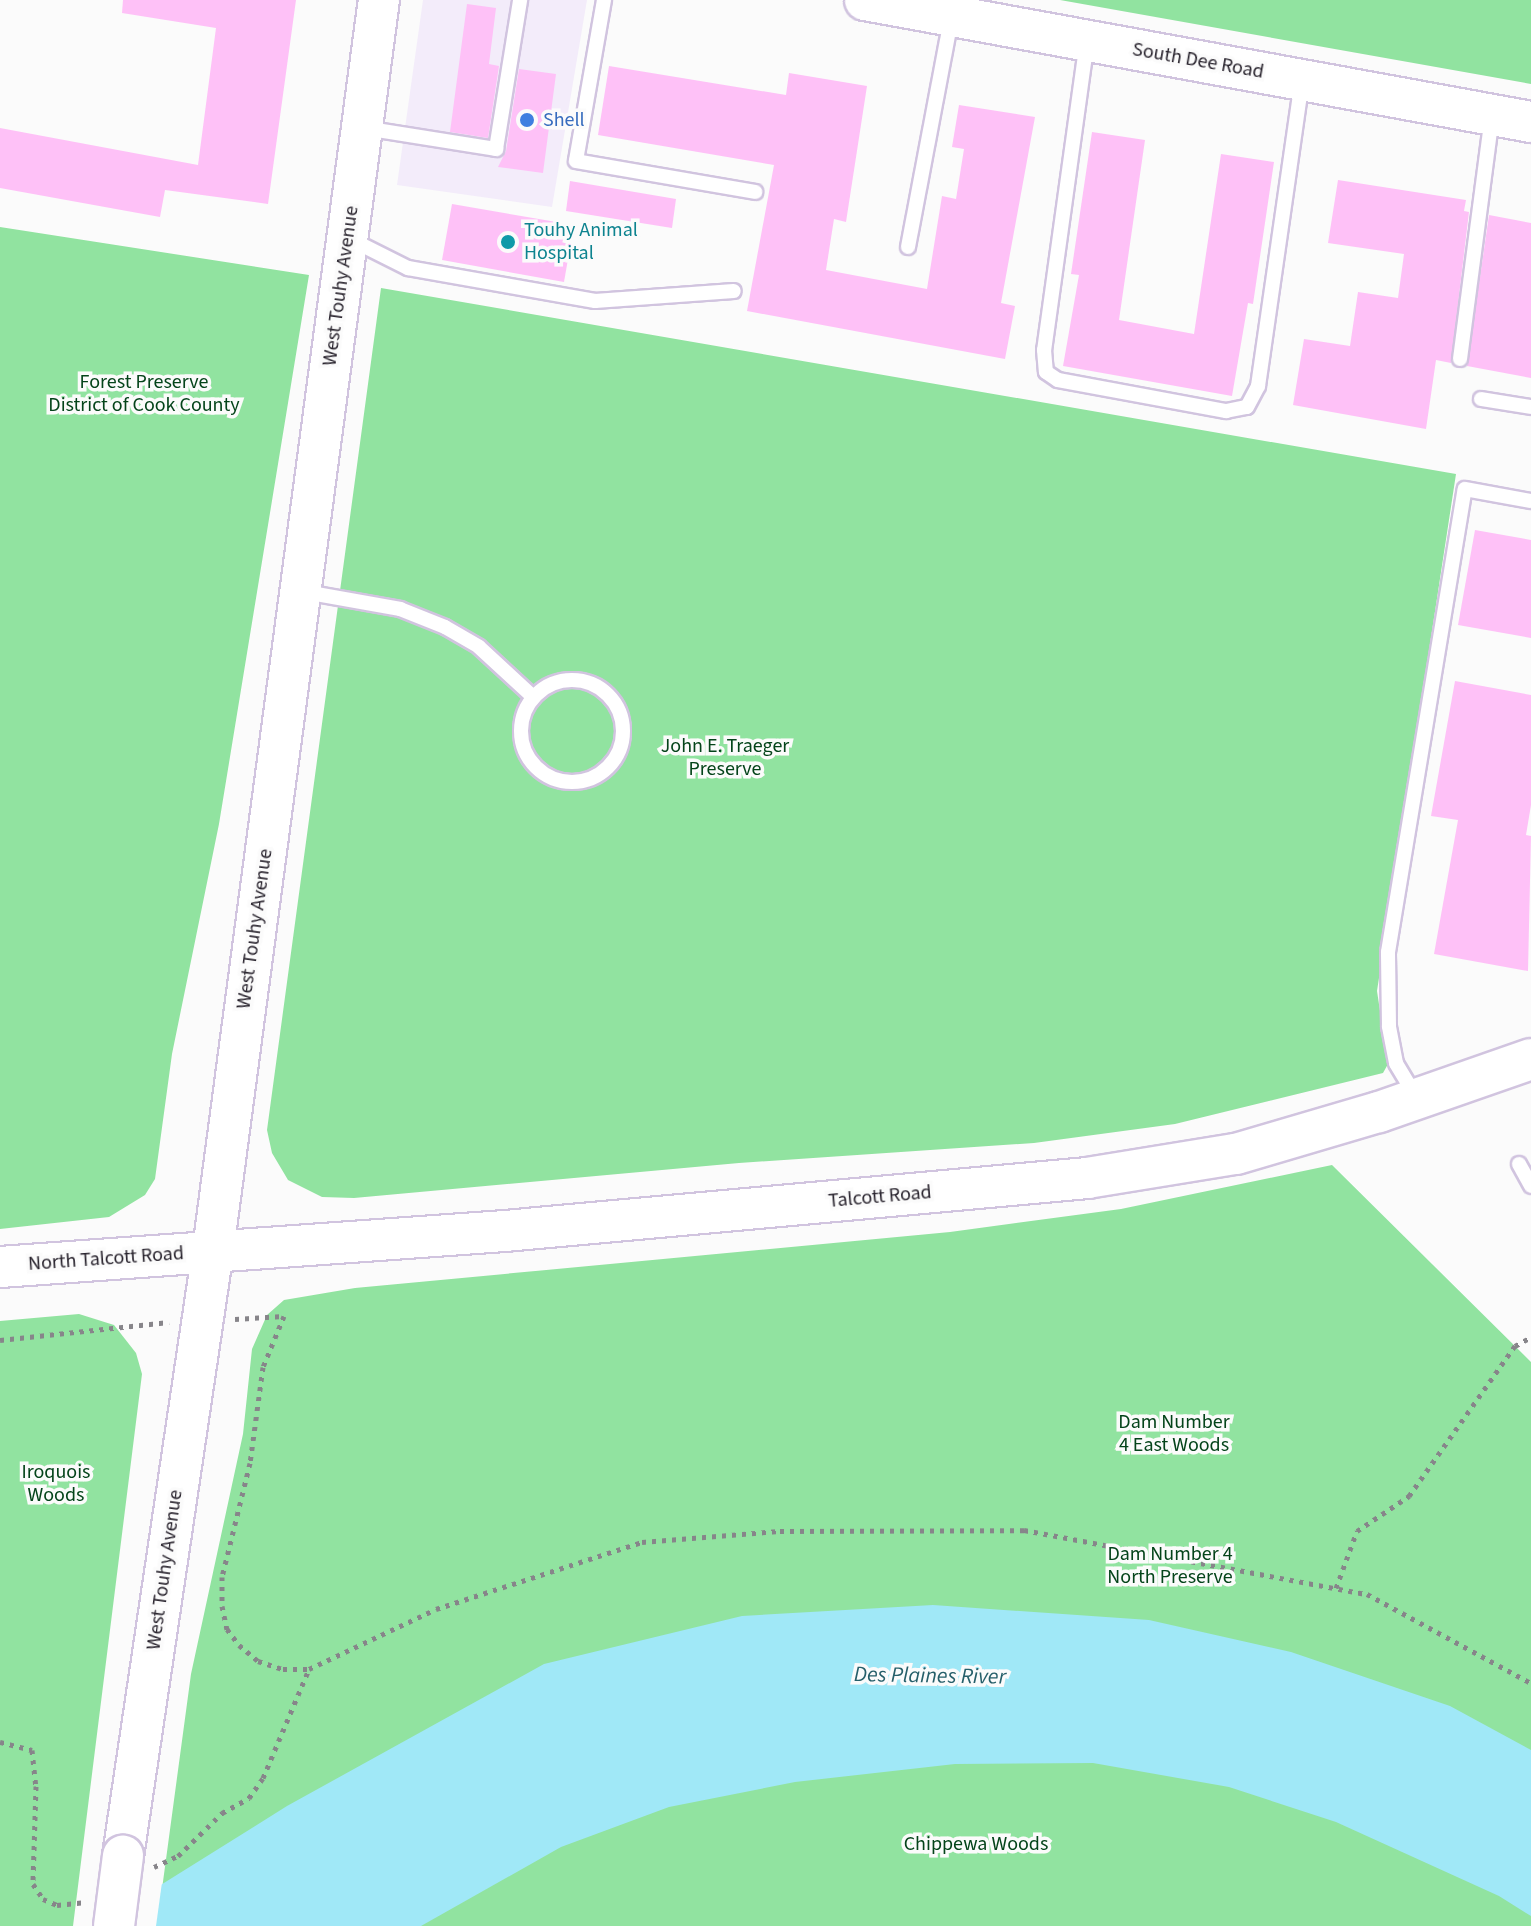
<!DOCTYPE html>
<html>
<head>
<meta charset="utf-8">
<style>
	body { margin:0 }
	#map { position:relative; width:1531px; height:1926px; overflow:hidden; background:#fbfbfb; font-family:"Source Sans 3",sans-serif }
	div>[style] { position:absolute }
	.built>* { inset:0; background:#f3ecfa }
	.green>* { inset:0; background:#91e3a0 }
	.water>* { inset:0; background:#a0e8f7 }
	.pier>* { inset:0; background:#fbfbfb }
	.building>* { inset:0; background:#fec1f7 }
	.path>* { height:5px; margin-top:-2.5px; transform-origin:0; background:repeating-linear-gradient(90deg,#87858a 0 4px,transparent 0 10px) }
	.roads { filter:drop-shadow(2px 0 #d1c4df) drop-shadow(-2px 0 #d1c4df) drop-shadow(0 2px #d1c4df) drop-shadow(0 -2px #d1c4df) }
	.service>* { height:14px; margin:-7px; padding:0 7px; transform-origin:7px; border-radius:7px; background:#fff }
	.service>.ring { margin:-7px; padding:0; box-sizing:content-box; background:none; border:14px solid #fff; border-radius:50% }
	.secondary>* { height:40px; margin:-20px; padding:0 20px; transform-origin:20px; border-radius:20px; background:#fff }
	.bridges { filter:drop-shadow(2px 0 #d1c4df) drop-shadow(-2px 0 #d1c4df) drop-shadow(0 2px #d1c4df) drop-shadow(0 -2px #d1c4df) }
	.secondary-bridge>* { height:40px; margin:-20px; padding:0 20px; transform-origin:20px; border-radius:20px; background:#fff }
	.dots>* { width:22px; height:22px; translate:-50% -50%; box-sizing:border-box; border:4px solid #fbfbfb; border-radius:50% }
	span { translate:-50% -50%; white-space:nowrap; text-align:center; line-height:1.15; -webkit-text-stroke:7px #fbfbfb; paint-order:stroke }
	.street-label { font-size:20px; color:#28232d }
	.shop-label { font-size:20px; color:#366cbe }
	.left { translate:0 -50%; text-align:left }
	.culture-label { font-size:20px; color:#0d838f }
	.park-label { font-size:20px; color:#04441a }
	.water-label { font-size:22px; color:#265f6a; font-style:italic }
</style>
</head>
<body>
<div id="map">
	<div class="built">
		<i style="clip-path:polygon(423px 0,587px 0,552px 207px,397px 185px)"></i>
	</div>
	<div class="green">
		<i style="clip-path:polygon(1060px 0,1531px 0,1531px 84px)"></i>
		<i style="clip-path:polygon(0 227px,309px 275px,219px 824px,172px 1054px,155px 1179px,145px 1195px,109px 1217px,0 1229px)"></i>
		<i style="clip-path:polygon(381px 288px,1456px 474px,1377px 991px,1388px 1064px,1383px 1073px,1175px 1124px,1034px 1143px,739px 1163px,354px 1198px,322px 1197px,288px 1180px,272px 1153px,267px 1130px)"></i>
		<i style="clip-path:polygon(1332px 1165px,1531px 1362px,1531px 1926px,157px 1926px,191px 1674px,243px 1434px,252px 1349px,267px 1315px,284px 1300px,355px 1288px,950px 1232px,1121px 1209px)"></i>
		<i style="clip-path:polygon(79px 1314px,114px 1325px,136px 1353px,142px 1374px,73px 1926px,0 1926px,0 1321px)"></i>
	</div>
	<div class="water">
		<i style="clip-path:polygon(933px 1605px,1149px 1620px,1291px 1652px,1450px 1706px,1531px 1750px,1531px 1916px,1499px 1896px,1336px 1822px,1229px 1787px,1093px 1763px,955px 1764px,795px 1782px,669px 1807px,561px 1847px,421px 1926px,95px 1926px,287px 1806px,544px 1664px,742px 1616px)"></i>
	</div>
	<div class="pier">
		<i style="clip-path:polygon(163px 1875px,156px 1926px,91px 1926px,93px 1923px)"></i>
	</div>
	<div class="building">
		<i style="clip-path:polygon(123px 0,296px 0,268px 204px,165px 190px,160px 217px,0 188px,0 128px,198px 165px,216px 28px,122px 13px)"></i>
		<i style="clip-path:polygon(467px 4px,496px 8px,489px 64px,499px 66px,488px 138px,450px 132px)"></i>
		<i style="clip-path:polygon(609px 66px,786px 95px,789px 73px,867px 86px,846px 222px,834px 219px,826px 270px,927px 289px,942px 196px,956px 199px,964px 149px,952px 147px,959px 105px,1035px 117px,1001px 303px,1015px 306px,1005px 359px,747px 311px,774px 165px,598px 135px)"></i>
		<i style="clip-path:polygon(519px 69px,556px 74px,543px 173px,498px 167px,506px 151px)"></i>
		<i style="clip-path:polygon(1092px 132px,1145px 140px,1119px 320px,1194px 334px,1221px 154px,1274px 162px,1253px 304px,1248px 303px,1232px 396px,1063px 366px,1079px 275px,1071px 274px)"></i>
		<i style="clip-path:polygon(1338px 180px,1466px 200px,1464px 211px,1469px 212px,1451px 363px,1436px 360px,1426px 429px,1293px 405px,1304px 339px,1350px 346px,1358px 292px,1398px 298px,1404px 254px,1328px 243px)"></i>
		<i style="clip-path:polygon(570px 181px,676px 199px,672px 228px,566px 211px)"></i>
		<i style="clip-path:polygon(452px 204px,574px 225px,564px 282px,442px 260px)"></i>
		<i style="clip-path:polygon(1489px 215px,1531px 223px,1531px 378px,1467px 366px)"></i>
		<i style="clip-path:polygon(1475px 530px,1531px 540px,1531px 638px,1458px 625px)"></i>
		<i style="clip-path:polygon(1455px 681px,1531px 695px,1531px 805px,1526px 835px,1531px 836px,1528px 971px,1434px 954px,1458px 820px,1431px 816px)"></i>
	</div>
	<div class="path">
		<i style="left:235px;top:1319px;width:49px;rotate:-3.5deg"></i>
		<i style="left:284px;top:1316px;width:55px;rotate:112.4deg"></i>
		<i style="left:263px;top:1367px;width:97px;rotate:97.7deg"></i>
		<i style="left:250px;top:1463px;width:117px;rotate:103.8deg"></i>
		<i style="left:222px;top:1577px;width:29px;rotate:90deg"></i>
		<i style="left:222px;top:1606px;width:24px;rotate:78deg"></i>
		<i style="left:227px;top:1629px;width:20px;rotate:53deg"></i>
		<i style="left:239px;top:1645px;width:25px;rotate:40deg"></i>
		<i style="left:258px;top:1661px;width:26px;rotate:18deg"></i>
		<i style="left:283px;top:1669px;width:26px"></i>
		<i style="left:309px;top:1669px;width:140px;rotate:-25.3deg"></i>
		<i style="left:436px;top:1609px;width:217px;rotate:-18deg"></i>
		<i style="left:642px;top:1542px;width:138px;rotate:-4.6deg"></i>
		<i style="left:780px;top:1531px;width:244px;rotate:-0.2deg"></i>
		<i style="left:1024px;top:1530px;width:349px;rotate:10.6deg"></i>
		<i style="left:1367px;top:1594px;width:187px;rotate:28.5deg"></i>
		<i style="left:0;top:1340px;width:170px;rotate:-6.1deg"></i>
		<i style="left:1336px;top:1588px;width:61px;rotate:-69.8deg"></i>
		<i style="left:1357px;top:1531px;width:63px;rotate:-33.9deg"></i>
		<i style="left:1409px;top:1496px;width:184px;rotate:-54.8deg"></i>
		<i style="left:1515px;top:1346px;width:18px;rotate:-29deg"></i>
		<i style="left:0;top:1742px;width:33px;rotate:14deg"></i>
		<i style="left:32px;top:1750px;width:36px;rotate:84deg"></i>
		<i style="left:36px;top:1786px;width:98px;rotate:91.8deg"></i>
		<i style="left:33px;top:1884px;width:18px;rotate:56deg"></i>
		<i style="left:43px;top:1899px;width:15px;rotate:23deg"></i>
		<i style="left:57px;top:1905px;width:27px;rotate:-6deg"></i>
		<i style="left:154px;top:1867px;width:26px;rotate:-25deg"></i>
		<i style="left:178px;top:1856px;width:62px;rotate:-44.3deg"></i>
		<i style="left:222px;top:1813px;width:31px;rotate:-29deg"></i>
		<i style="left:249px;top:1798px;width:24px;rotate:-55deg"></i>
		<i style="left:263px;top:1778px;width:118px;rotate:-67.1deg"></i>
	</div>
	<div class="roads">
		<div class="service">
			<i style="left:604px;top:0;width:163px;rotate:99.9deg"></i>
			<i style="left:576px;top:161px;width:182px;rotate:9.8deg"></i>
			<i style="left:1087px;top:41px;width:312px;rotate:97.9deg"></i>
			<i style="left:1044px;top:350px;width:22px;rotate:85deg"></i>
			<i style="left:1046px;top:372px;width:14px;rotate:34deg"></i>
			<i style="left:1058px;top:380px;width:171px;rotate:10.5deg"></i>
			<i style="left:1226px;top:411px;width:21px;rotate:-11deg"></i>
			<i style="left:1247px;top:407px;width:24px;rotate:-62deg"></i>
			<i style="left:1258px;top:386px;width:307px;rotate:-81.8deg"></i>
			<i style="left:364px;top:128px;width:134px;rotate:9deg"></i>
			<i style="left:496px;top:149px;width:151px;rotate:-80.8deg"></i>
			<i style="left:352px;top:240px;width:63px;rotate:26.6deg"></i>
			<i style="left:408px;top:268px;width:190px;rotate:10deg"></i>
			<i style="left:595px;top:301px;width:139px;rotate:-4.1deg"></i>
			<i style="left:908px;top:247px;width:232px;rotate:-79.3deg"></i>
			<i style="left:1460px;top:359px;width:244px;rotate:-82.5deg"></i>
			<i style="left:1481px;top:399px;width:51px;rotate:9.1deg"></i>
			<i style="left:305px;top:592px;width:97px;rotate:10.1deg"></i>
			<i style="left:400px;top:609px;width:48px;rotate:21.8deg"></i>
			<i style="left:445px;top:627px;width:39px;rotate:30deg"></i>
			<i style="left:479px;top:647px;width:71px;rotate:42.7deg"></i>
			<i class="ring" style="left:521px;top:680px;width:88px;height:88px"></i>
			<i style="left:1415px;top:1095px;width:37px;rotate:-121deg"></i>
			<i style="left:1396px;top:1063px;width:38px;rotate:-101deg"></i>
			<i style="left:1389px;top:1026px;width:74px;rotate:-90.8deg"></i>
			<i style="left:1388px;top:952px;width:469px;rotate:-80.6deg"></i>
			<i style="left:1465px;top:489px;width:67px;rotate:10.3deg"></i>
			<i style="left:1519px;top:1164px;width:25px;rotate:61deg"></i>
		</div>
		<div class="secondary">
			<i style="left:865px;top:0;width:677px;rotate:10.38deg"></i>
			<i style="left:0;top:1267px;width:506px;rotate:-4.08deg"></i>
			<i style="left:505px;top:1231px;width:584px;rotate:-5.2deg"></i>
			<i style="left:1087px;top:1178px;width:151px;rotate:-9.2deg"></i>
			<i style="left:1236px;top:1154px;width:149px;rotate:-16.4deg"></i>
			<i style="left:1379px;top:1112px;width:161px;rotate:-19.2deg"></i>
			<i style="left:123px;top:1856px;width:613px;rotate:-81.55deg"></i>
			<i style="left:213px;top:1250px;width:1261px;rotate:-82.44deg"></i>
		</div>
	</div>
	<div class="bridges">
		<div class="secondary-bridge">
			<i style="left:114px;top:1926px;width:71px;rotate:-82.7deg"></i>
		</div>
	</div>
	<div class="dots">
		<i style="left:527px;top:120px;background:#3f7fe0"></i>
		<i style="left:508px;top:242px;background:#0f9aa8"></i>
	</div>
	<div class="street-label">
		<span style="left:1198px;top:61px;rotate:10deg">South Dee Road</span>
		<span style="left:341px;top:286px;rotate:-82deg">West Touhy Avenue</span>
		<span style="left:255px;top:929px;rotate:-82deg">West Touhy Avenue</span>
		<span style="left:880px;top:1197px;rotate:-5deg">Talcott Road</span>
		<span style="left:106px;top:1259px;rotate:-4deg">North Talcott Road</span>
		<span style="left:165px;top:1570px;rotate:-82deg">West Touhy Avenue</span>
	</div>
	<div class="shop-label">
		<span class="left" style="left:543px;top:120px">Shell</span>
	</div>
	<div class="culture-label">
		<span class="left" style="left:524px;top:242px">Touhy Animal<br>Hospital</span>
	</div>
	<div class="park-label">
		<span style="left:144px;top:394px">Forest Preserve<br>District of Cook County</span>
		<span style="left:725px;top:758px">John E. Traeger<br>Preserve</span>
		<span style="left:1174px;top:1434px">Dam Number<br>4 East Woods</span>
		<span style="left:56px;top:1484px">Iroquois<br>Woods</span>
		<span style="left:1170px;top:1566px">Dam Number 4<br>North Preserve</span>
		<span style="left:976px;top:1844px">Chippewa Woods</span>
	</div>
	<div class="water-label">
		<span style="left:930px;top:1676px;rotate:1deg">Des Plaines River</span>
	</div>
</div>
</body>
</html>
